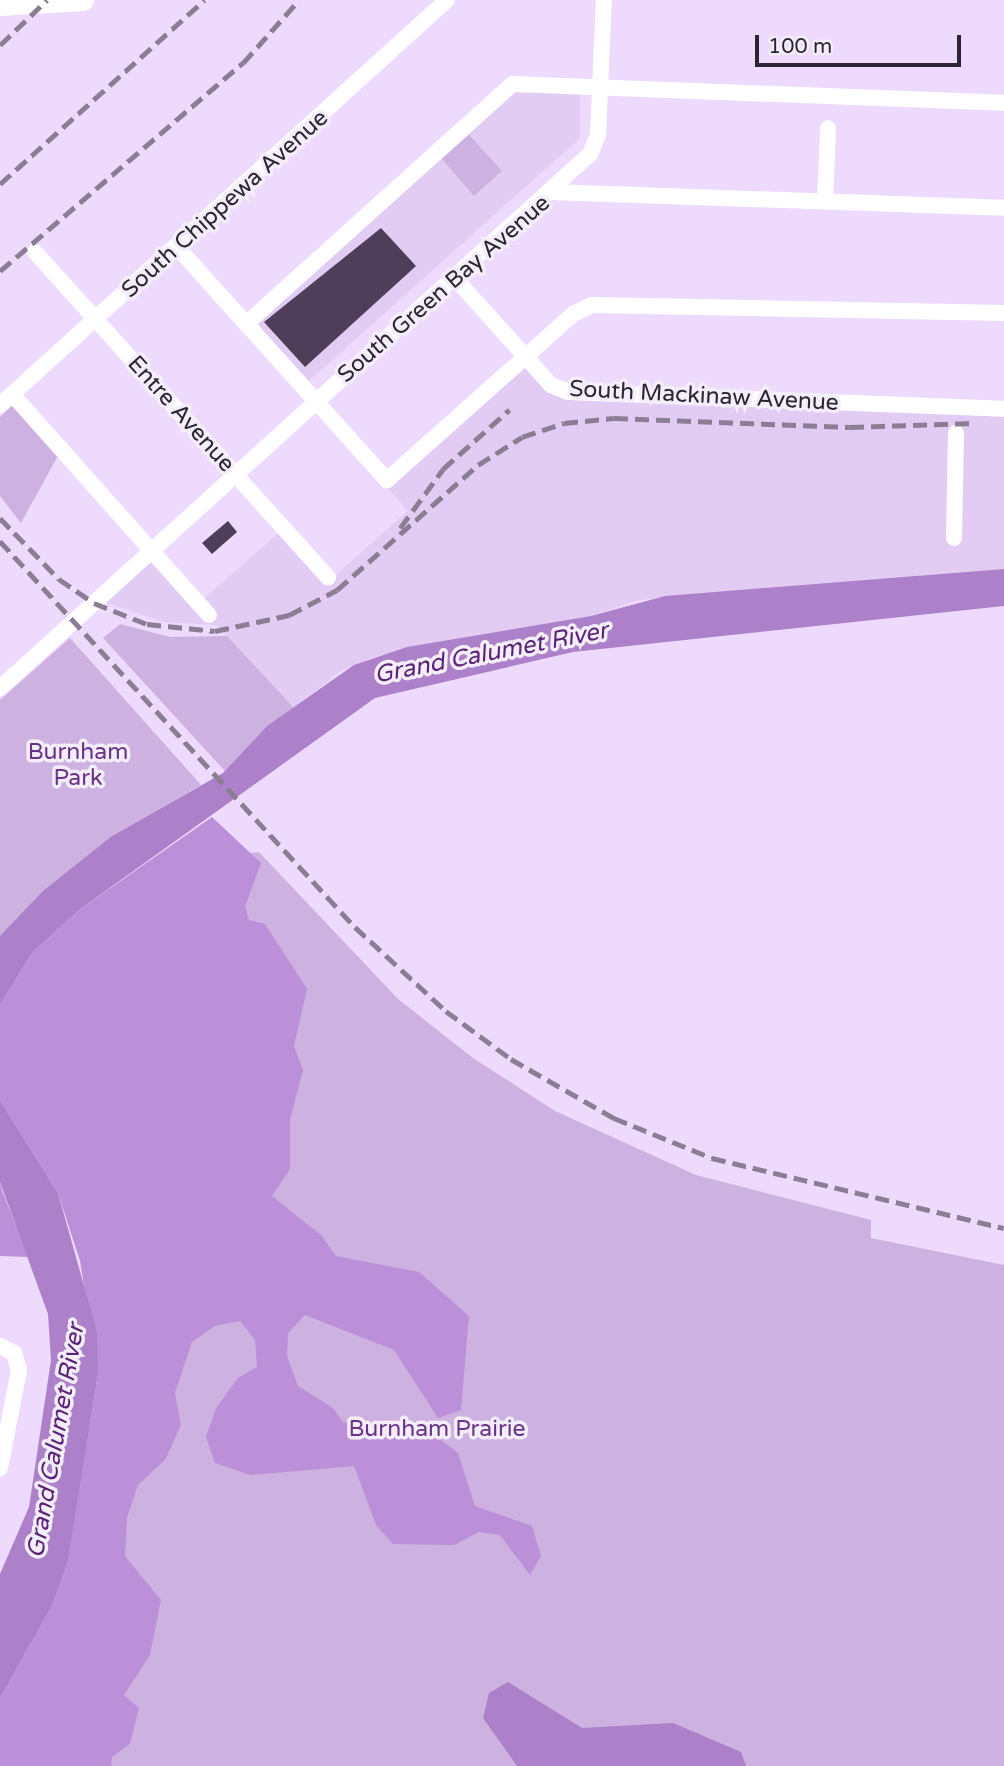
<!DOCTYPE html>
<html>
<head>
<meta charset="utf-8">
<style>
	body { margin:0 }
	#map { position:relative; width:1004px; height:1766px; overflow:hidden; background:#eedafc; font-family:"Varela Round",sans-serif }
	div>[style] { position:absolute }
	.built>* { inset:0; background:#e2ccf3 }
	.green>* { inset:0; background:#cdb1e1 }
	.forest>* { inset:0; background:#bc90d9 }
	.water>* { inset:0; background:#ad81c9 }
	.building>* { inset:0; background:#4e3e59 }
	.minor>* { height:16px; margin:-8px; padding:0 8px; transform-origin:8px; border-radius:8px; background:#fff }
	.major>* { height:21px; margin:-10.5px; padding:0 10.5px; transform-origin:10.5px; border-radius:10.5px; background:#fff }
	.rail>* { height:4.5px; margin-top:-2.25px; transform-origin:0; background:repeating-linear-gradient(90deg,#8a7d94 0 14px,transparent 0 21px) }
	span { translate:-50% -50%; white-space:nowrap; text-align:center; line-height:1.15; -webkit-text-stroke:7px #f4edfa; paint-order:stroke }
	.street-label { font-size:23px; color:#2c2431 }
	.park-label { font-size:23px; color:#693289 }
	.water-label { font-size:24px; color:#592177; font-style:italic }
	.scale { position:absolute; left:755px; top:35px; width:206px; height:32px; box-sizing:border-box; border:4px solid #2c2431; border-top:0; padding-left:9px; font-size:21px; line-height:24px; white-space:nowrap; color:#2c2431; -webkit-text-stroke:5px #f4edfa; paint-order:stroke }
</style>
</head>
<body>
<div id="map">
	<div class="built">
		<i style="clip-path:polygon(514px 88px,580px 90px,580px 138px,309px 381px,255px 321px)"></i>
		<i style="clip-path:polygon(526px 360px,550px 386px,1004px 417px,1004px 569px,638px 600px,591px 616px,373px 657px,339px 672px,294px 708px,216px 625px,164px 622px,101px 601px,155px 550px,201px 601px,283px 529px,329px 581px,408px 511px,385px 485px)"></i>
	</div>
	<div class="green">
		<i style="clip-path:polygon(469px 135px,502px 171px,474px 196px,442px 159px)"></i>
		<i style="clip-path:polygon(15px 403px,60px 452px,21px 523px,0 496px,0 417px)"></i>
		<i style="clip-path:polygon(120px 624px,170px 637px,227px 636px,294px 708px,267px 726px,225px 771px,103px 638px)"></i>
		<i style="clip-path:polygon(70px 638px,201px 785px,112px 836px,0 936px,0 700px)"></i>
		<i style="clip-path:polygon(259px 852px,398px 999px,473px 1058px,555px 1111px,696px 1175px,871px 1220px,871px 1238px,1004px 1265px,1004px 1766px,0 1766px,241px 854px)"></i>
	</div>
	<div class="forest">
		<i style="clip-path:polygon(212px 817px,261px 863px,245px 907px,249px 920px,265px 924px,307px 989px,294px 1046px,303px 1070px,290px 1120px,290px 1169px,272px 1196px,321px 1235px,336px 1256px,419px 1272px,469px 1316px,461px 1410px,438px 1418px,394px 1350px,305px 1315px,288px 1333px,287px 1356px,298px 1386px,333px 1408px,343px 1422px,372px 1429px,416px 1421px,458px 1453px,475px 1506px,532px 1526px,541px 1556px,530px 1575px,500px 1535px,479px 1532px,454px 1545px,393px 1544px,376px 1525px,354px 1466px,250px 1475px,215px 1463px,206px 1437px,216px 1408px,238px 1378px,257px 1367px,255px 1340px,240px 1321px,215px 1326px,192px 1342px,175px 1393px,181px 1425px,165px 1460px,138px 1485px,127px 1518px,125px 1556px,161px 1600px,150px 1655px,124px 1695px,139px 1708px,130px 1744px,112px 1757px,111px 1766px,0 1766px,0 1699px,52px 1605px,68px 1561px,98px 1374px,80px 1261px,58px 1193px,0 1100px,0 1005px,32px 953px,79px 910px)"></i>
		<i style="clip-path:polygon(0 1182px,2px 1190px,28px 1257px,0 1256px)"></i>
	</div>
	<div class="water">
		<i style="clip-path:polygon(1004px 569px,1004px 606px,573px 652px,375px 698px,79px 910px,32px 953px,0 1005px,0 936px,43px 891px,112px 836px,223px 773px,267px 726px,354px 665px,407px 647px,591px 616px,665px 596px)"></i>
		<i style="clip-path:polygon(0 1100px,58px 1193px,97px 1332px,98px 1374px,68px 1561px,52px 1605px,0 1699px,0 1574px,29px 1507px,51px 1360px,48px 1314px,0 1182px)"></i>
		<i style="clip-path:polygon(508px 1682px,582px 1728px,673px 1723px,741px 1752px,746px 1766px,517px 1766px,483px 1718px,489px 1693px)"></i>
	</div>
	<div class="building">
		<i style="clip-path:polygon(381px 228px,416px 266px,305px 367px,264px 322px)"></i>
		<i style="clip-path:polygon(228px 521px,237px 532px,212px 554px,202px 543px)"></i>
	</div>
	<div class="minor">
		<i style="left:551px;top:192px;width:453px;rotate:2deg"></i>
		<i style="left:825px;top:201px;width:73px;rotate:-87.6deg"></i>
		<i style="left:177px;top:247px;width:314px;rotate:48deg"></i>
		<i style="left:387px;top:480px;width:249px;rotate:-41.7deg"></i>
		<i style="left:573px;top:314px;width:21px;rotate:-25deg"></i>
		<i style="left:592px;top:305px;width:412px;rotate:1.1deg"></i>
		<i style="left:35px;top:252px;width:438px;rotate:48deg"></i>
		<i style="left:454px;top:277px;width:145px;rotate:48.1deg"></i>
		<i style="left:551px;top:385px;width:18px;rotate:22deg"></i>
		<i style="left:568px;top:392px;width:436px;rotate:2.2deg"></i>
		<i style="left:246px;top:324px;width:359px;rotate:-42deg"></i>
		<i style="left:513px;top:84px;width:491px;rotate:2.2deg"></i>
		<i style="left:12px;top:394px;width:296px;rotate:48.3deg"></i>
		<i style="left:0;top:405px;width:603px;rotate:-42.18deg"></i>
		<i style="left:954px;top:538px;width:105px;rotate:-88.9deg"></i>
		<i style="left:0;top:688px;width:796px;rotate:-42.15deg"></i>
		<i style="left:590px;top:154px;width:21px;rotate:-67deg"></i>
		<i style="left:598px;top:135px;width:135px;rotate:-87.5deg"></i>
		<i style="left:0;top:1346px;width:16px;rotate:27deg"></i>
		<i style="left:14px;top:1353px;width:18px;rotate:74deg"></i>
		<i style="left:19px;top:1370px;width:100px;rotate:101deg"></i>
	</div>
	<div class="major">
		<i style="left:0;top:5px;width:83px;rotate:-3.4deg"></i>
	</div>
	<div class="rail">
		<i style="left:0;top:45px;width:65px;rotate:-43.8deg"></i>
		<i style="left:0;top:184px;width:275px;rotate:-42deg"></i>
		<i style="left:0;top:271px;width:320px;rotate:-40.6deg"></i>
		<i style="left:243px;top:63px;width:84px;rotate:-48.4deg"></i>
		<i style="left:0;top:518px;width:85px;rotate:46deg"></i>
		<i style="left:59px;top:579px;width:42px;rotate:34.4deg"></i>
		<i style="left:94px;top:603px;width:57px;rotate:21.6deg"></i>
		<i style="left:147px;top:624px;width:68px;rotate:5.9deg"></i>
		<i style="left:215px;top:631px;width:76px;rotate:-12.2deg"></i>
		<i style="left:289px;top:615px;width:54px;rotate:-27.5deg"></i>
		<i style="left:337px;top:590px;width:188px;rotate:-41.6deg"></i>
		<i style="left:478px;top:465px;width:52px;rotate:-32.5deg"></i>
		<i style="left:522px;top:437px;width:44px;rotate:-18.4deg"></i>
		<i style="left:564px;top:423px;width:50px;rotate:-5.7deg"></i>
		<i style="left:614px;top:418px;width:236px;rotate:2.2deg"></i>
		<i style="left:850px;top:427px;width:123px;rotate:-1.9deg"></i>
		<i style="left:400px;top:528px;width:73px;rotate:-53.9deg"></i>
		<i style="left:443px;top:469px;width:89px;rotate:-41.8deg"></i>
		<i style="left:0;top:541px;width:524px;rotate:47.4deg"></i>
		<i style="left:355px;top:927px;width:124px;rotate:42.7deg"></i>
		<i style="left:446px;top:1011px;width:81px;rotate:36.4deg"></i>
		<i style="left:511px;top:1059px;width:119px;rotate:29.8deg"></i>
		<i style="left:614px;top:1118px;width:106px;rotate:22.2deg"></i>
		<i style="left:712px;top:1158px;width:300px;rotate:13.5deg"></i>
	</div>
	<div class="street-label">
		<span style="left:225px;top:204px;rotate:-42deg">South Chippewa Avenue</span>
		<span style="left:444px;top:289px;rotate:-41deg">South Green Bay Avenue</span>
		<span style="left:704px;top:396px;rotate:3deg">South Mackinaw Avenue</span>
		<span style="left:181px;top:414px;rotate:48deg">Entre Avenue</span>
	</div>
	<div class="park-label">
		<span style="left:78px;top:765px">Burnham<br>Park</span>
		<span style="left:437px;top:1429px">Burnham Prairie</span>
	</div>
	<div class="water-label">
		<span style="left:491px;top:653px;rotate:-11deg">Grand Calumet River</span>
		<span style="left:56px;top:1441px;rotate:-80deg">Grand Calumet River</span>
	</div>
	<div class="scale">100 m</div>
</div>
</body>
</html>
